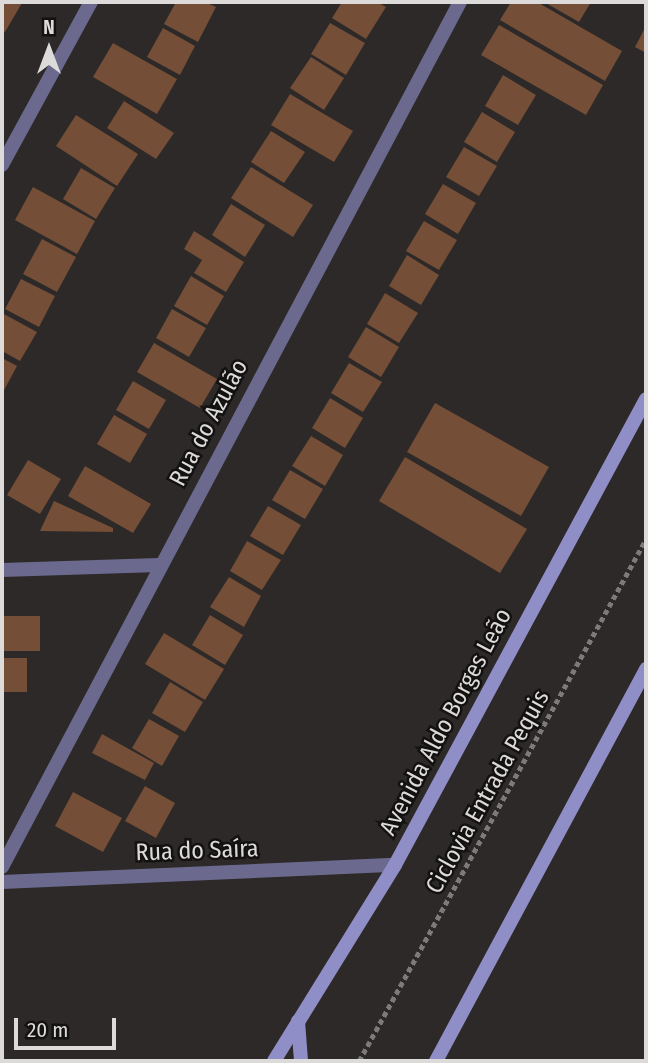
<!DOCTYPE html>
<html>
<head>
<meta charset="utf-8">
<style>
	body { margin:0 }
	#map { position:relative; width:648px; height:1063px; overflow:hidden; background:#2c2928; font-family:"Fira Sans Condensed",sans-serif }
	div>[style] { position:absolute }
	.building>* { inset:0; background:#744e36 }
	.path>* { height:4.5px; margin-top:-2.25px; transform-origin:0; background:repeating-linear-gradient(90deg,#7d7b7a 0 5px,transparent 0 8.5px) }
	.street>* { height:14px; margin:-7px; padding:0 7px; transform-origin:7px; border-radius:7px; background:#6b6a8e }
	.secondary>* { height:14px; margin:-7px; padding:0 7px; transform-origin:7px; border-radius:7px; background:#908ec6 }
	span { translate:-50% -50%; white-space:nowrap; text-align:center; line-height:1.15; -webkit-text-stroke:5px #131211; paint-order:stroke }
	.street-label { font-size:24px; color:#dddbda }
	.frame { position:absolute; inset:0; border:4px solid #dddbda; pointer-events:none }
	.north { position:absolute; left:14px; top:14px; width:70px; height:70px; -webkit-text-stroke:5px #131211; paint-order:stroke; rotate:0deg; font-size:19px; font-weight:700; line-height:28px; text-align:center; color:#dddbda }
	.north::after { content:''; display:block; margin:auto; width:24px; height:32px; background:#dddbda; clip-path:polygon(50% 0,100% 100%,50% 72%,0 100%) }
	.scale { position:absolute; left:14px; top:1018px; width:102px; height:32px; box-sizing:border-box; border:4px solid #dddbda; border-top:0; padding-left:9px; font-size:21px; line-height:24px; white-space:nowrap; color:#dddbda; -webkit-text-stroke:5px #131211; paint-order:stroke }
</style>
</head>
<body>
<div id="map">
	<div class="building">
		<i style="clip-path:polygon(2px 2px,22px 3px,5px 32px,2px 30px)"></i>
		<i style="clip-path:polygon(176px 2px,205px 2px,216px 7px,198px 42px,164px 24px)"></i>
		<i style="clip-path:polygon(342px 2px,377px 2px,386px 7px,366px 39px,332px 18px)"></i>
		<i style="clip-path:polygon(511px 2px,537px 2px,622px 51px,605px 81px,500px 20px)"></i>
		<i style="clip-path:polygon(544px 2px,591px 2px,579px 22px)"></i>
		<i style="clip-path:polygon(330px 23px,365px 43px,346px 75px,311px 54px)"></i>
		<i style="clip-path:polygon(499px 25px,603px 85px,586px 115px,481px 55px)"></i>
		<i style="clip-path:polygon(646px 26px,646px 53px,635px 47px)"></i>
		<i style="clip-path:polygon(163px 28px,195px 46px,180px 75px,147px 57px)"></i>
		<i style="clip-path:polygon(113px 43px,177px 79px,157px 114px,93px 77px)"></i>
		<i style="clip-path:polygon(311px 57px,344px 78px,324px 110px,290px 88px)"></i>
		<i style="clip-path:polygon(503px 75px,536px 95px,518px 125px,485px 106px)"></i>
		<i style="clip-path:polygon(290px 94px,353px 131px,334px 162px,271px 125px)"></i>
		<i style="clip-path:polygon(124px 101px,174px 133px,156px 159px,107px 128px)"></i>
		<i style="clip-path:polygon(482px 112px,515px 132px,497px 162px,464px 142px)"></i>
		<i style="clip-path:polygon(76px 115px,138px 154px,117px 186px,56px 146px)"></i>
		<i style="clip-path:polygon(271px 131px,305px 152px,284px 183px,251px 162px)"></i>
		<i style="clip-path:polygon(464px 147px,497px 166px,479px 196px,446px 177px)"></i>
		<i style="clip-path:polygon(251px 167px,313px 205px,293px 237px,231px 198px)"></i>
		<i style="clip-path:polygon(81px 168px,115px 188px,96px 219px,63px 199px)"></i>
		<i style="clip-path:polygon(443px 184px,476px 203px,458px 234px,425px 214px)"></i>
		<i style="clip-path:polygon(33px 187px,95px 221px,77px 254px,15px 220px)"></i>
		<i style="clip-path:polygon(231px 204px,265px 225px,245px 257px,212px 235px)"></i>
		<i style="clip-path:polygon(424px 221px,457px 240px,439px 270px,406px 251px)"></i>
		<i style="clip-path:polygon(194px 231px,244px 262px,226px 292px,194px 273px,202px 260px,184px 249px)"></i>
		<i style="clip-path:polygon(42px 239px,76px 257px,57px 292px,23px 274px)"></i>
		<i style="clip-path:polygon(407px 255px,439px 275px,421px 305px,389px 286px)"></i>
		<i style="clip-path:polygon(191px 276px,224px 296px,207px 325px,174px 306px)"></i>
		<i style="clip-path:polygon(21px 279px,55px 296px,39px 327px,5px 309px)"></i>
		<i style="clip-path:polygon(385px 293px,418px 313px,399px 343px,367px 324px)"></i>
		<i style="clip-path:polygon(172px 309px,206px 328px,189px 357px,156px 338px)"></i>
		<i style="clip-path:polygon(2px 313px,37px 332px,20px 361px,2px 351px)"></i>
		<i style="clip-path:polygon(366px 327px,399px 347px,381px 377px,348px 357px)"></i>
		<i style="clip-path:polygon(154px 343px,217px 379px,200px 408px,137px 372px)"></i>
		<i style="clip-path:polygon(2px 358px,17px 366px,2px 394px)"></i>
		<i style="clip-path:polygon(349px 363px,382px 382px,363px 412px,331px 393px)"></i>
		<i style="clip-path:polygon(133px 381px,166px 400px,149px 429px,116px 410px)"></i>
		<i style="clip-path:polygon(330px 398px,363px 418px,345px 448px,312px 428px)"></i>
		<i style="clip-path:polygon(435px 403px,549px 467px,521px 516px,407px 452px)"></i>
		<i style="clip-path:polygon(114px 415px,147px 434px,130px 463px,97px 444px)"></i>
		<i style="clip-path:polygon(311px 436px,343px 455px,325px 486px,292px 466px)"></i>
		<i style="clip-path:polygon(405px 457px,527px 529px,500px 573px,379px 501px)"></i>
		<i style="clip-path:polygon(28px 460px,61px 479px,40px 514px,7px 495px)"></i>
		<i style="clip-path:polygon(85px 466px,151px 504px,133px 533px,68px 496px)"></i>
		<i style="clip-path:polygon(290px 470px,323px 489px,305px 519px,272px 500px)"></i>
		<i style="clip-path:polygon(54px 501px,113px 528px,113px 532px,40px 531px)"></i>
		<i style="clip-path:polygon(268px 506px,301px 525px,283px 555px,250px 536px)"></i>
		<i style="clip-path:polygon(247px 541px,281px 560px,262px 590px,230px 571px)"></i>
		<i style="clip-path:polygon(229px 577px,261px 596px,244px 627px,210px 607px)"></i>
		<i style="clip-path:polygon(210px 615px,243px 635px,225px 665px,192px 645px)"></i>
		<i style="clip-path:polygon(2px 616px,40px 616px,40px 651px,2px 651px)"></i>
		<i style="clip-path:polygon(164px 633px,224px 669px,205px 700px,145px 664px)"></i>
		<i style="clip-path:polygon(2px 658px,27px 658px,27px 692px,2px 692px)"></i>
		<i style="clip-path:polygon(170px 682px,203px 702px,185px 732px,152px 713px)"></i>
		<i style="clip-path:polygon(149px 719px,179px 736px,162px 766px,132px 748px)"></i>
		<i style="clip-path:polygon(102px 734px,154px 763px,145px 780px,92px 753px)"></i>
		<i style="clip-path:polygon(145px 786px,175px 803px,156px 838px,125px 821px)"></i>
		<i style="clip-path:polygon(73px 792px,122px 818px,103px 852px,55px 826px)"></i>
	</div>
	<div class="path">
		<i style="left:359px;top:1061px;width:596px;rotate:-61.2deg"></i>
	</div>
	<div class="street">
		<i style="left:2px;top:165px;width:186px;rotate:-61.4deg"></i>
		<i style="left:2px;top:570px;width:157px;rotate:-1.8deg"></i>
		<i style="left:2px;top:867px;width:979px;rotate:-62.1deg"></i>
		<i style="left:2px;top:882px;width:393px;rotate:-2.5deg"></i>
	</div>
	<div class="secondary">
		<i style="left:298px;top:1021px;width:40px;rotate:85.7deg"></i>
		<i style="left:274px;top:1061px;width:230px;rotate:-58.3deg"></i>
		<i style="left:395px;top:865px;width:529px;rotate:-61.69deg"></i>
		<i style="left:436px;top:1061px;width:445px;rotate:-61.8deg"></i>
	</div>
	<div class="street-label">
		<span style="left:209px;top:423px;rotate:-62deg">Rua do Azulão</span>
		<span style="left:446px;top:722px;rotate:-62deg">Avenida Aldo Borges Leão</span>
		<span style="left:488px;top:792px;rotate:-61deg">Ciclovia Entrada Pequis</span>
		<span style="left:197px;top:851px;rotate:-2deg">Rua do Saíra</span>
	</div>
	<div class="frame"></div>
	<div class="north">N</div>
	<div class="scale">20 m</div>
</div>
</body>
</html>
